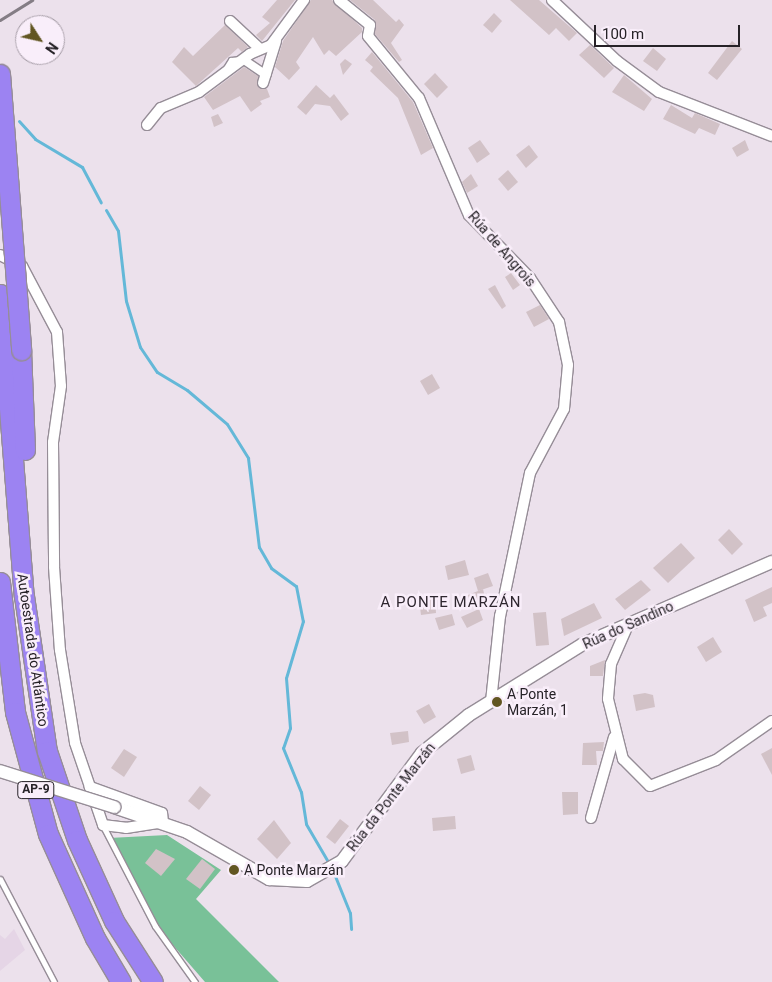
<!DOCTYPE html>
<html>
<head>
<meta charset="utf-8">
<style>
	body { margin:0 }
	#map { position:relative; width:772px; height:982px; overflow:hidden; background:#ece1ec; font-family:Roboto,sans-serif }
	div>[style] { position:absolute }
	.built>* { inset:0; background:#e5d5e6 }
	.forest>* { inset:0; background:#79c198 }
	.stream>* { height:3px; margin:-1.5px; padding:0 1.5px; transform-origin:1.5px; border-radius:1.5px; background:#64b8d8 }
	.building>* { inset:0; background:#d2c2c7 }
	.roads { filter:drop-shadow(1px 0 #968d97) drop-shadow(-1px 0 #968d97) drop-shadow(0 1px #968d97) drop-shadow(0 -1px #968d97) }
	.service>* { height:5px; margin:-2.5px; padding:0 2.5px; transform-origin:2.5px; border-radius:2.5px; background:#fff }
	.pedestrian>* { height:8px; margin:-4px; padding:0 4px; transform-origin:4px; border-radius:4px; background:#fff }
	.minor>* { height:10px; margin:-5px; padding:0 5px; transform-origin:5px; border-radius:5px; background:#fff }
	.tertiary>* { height:12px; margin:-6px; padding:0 6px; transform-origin:6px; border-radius:6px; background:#fff }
	.motorway>* { height:19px; margin:-9.5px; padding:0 9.5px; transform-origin:9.5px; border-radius:9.5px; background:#9c83f2 }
	.rail>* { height:3px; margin:-1.5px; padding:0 1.5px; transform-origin:1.5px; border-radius:1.5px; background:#847d85 }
	.bridges { filter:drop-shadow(1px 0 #968d97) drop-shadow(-1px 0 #968d97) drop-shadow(0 1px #968d97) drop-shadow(0 -1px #968d97) }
	.tertiary-bridge>* { height:12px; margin:-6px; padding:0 6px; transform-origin:6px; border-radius:6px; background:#fff }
	.motorway-bridge>* { height:19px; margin:-9.5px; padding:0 9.5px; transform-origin:9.5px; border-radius:9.5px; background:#9c83f2 }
	.dots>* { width:14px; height:14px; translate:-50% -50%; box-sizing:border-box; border:2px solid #f9eefa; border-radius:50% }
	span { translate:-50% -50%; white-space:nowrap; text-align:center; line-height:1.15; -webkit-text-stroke:5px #f9eefa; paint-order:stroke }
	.shield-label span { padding:1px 4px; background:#f9eefa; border:1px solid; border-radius:4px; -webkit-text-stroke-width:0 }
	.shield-label { font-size:12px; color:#262227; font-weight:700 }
	.street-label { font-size:14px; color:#262227 }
	.poi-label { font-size:14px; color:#262227 }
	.left { translate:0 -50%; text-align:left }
	.neighbourhood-label { font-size:15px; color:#2e262f; letter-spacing:1px }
	.north { position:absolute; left:15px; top:15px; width:50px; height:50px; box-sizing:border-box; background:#f9eefa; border:1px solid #a59ca6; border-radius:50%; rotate:125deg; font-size:14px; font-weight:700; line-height:20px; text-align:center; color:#262227 }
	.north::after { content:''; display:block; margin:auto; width:18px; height:22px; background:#625622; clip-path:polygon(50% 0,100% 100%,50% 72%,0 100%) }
	.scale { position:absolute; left:594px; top:25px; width:146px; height:22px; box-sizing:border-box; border:2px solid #262227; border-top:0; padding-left:6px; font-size:15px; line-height:18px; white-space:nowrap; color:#262227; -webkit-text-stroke:4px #f9eefa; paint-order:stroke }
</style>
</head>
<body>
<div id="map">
	<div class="built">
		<i style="clip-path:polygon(14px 929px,25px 950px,0 971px,0 935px,5px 939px)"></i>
	</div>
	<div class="forest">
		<i style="clip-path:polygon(167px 835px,221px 870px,196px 899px,279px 982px,205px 982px,159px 929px,109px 838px)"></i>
	</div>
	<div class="stream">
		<i style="left:19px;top:121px;width:24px;rotate:48deg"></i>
		<i style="left:35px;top:139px;width:55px;rotate:30.8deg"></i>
		<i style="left:82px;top:167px;width:40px;rotate:62deg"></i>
		<i style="left:106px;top:210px;width:24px;rotate:60deg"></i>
		<i style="left:118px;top:231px;width:70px;rotate:83.5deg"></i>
		<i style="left:126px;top:301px;width:48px;rotate:73.1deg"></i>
		<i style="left:140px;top:347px;width:30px;rotate:56deg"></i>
		<i style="left:157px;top:372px;width:35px;rotate:31deg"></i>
		<i style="left:187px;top:390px;width:52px;rotate:40.4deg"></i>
		<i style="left:227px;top:424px;width:40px;rotate:58deg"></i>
		<i style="left:248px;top:458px;width:90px;rotate:83deg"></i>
		<i style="left:259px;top:547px;width:24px;rotate:60deg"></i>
		<i style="left:271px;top:568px;width:31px;rotate:36deg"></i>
		<i style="left:296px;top:586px;width:36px;rotate:79deg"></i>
		<i style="left:303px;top:621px;width:59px;rotate:106.6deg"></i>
		<i style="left:286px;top:678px;width:50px;rotate:85.4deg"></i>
		<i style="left:290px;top:728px;width:21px;rotate:109deg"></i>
		<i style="left:283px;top:748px;width:48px;rotate:67.8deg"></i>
		<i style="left:301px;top:792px;width:32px;rotate:81deg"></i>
		<i style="left:306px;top:824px;width:48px;rotate:59.7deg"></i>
		<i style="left:333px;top:871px;width:45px;rotate:68deg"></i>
		<i style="left:350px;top:913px;width:16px;rotate:86deg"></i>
	</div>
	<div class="building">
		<i style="clip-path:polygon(277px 0,295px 0,262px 41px,256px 35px,270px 23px,262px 17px)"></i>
		<i style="clip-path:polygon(311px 0,332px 0,362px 28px,362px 32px,336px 56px,329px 50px,324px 55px,313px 37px,296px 62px,300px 68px,289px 80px,275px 67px,283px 41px)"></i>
		<i style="clip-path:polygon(350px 0,373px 0,396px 22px,399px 19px,404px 25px,391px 43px,402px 60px,399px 62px,375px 34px,375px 20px)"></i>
		<i style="clip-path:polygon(510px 0,539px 0,577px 33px,569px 41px,556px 28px,549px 35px)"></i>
		<i style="clip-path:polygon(494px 13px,502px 21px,492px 33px,483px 25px)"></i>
		<i style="clip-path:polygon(225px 25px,248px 47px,242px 52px,238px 48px,196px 86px,172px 62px,184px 47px,193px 56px)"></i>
		<i style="clip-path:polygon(732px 41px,742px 49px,717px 80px,708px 73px)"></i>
		<i style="clip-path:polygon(590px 45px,614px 68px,604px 78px,579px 55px)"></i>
		<i style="clip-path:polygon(653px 48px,666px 59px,657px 71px,643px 61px)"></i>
		<i style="clip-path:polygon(372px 52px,413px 102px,433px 148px,421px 155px,398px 98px,370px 71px,373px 67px,365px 60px)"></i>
		<i style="clip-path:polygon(345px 59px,352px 64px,343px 75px,340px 64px)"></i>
		<i style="clip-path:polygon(244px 67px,258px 76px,258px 87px,267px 89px,270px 97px,260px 101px,262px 104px,251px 112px,240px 96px,213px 110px,204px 97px)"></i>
		<i style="clip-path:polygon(435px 73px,448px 87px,437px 98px,424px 84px)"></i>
		<i style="clip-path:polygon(624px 75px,652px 99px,644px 111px,612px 92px)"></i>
		<i style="clip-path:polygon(316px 85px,330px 98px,334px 94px,349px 114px,341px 121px,330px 106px,315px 104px,306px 115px,297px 107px)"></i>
		<i style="clip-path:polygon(671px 105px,692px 118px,695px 113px,720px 124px,715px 135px,699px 128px,695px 134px,663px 119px)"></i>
		<i style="clip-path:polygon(218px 114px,223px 123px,214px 127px,211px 117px)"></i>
		<i style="clip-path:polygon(480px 140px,490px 154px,477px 163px,468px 148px)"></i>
		<i style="clip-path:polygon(745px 140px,749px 150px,737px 157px,732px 148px)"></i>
		<i style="clip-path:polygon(529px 145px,538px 157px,526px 168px,516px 155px)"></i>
		<i style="clip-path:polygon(508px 170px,518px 182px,508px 191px,498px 179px)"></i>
		<i style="clip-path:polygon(471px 174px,478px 186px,467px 193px,462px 182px)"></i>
		<i style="clip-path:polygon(511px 273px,520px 285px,513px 290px,505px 277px)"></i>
		<i style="clip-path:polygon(495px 285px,506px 306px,502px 309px,488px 289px)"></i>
		<i style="clip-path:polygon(540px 305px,549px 319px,534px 327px,526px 312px)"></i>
		<i style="clip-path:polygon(432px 374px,440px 388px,428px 395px,420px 381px)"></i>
		<i style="clip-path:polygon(729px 529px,743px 544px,732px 555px,718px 540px)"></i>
		<i style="clip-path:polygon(681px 543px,695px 558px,668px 583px,653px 568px)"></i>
		<i style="clip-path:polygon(465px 560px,469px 575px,448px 580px,445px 566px)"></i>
		<i style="clip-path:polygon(488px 573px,493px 586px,478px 591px,474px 578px)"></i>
		<i style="clip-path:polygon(641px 580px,651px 590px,625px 610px,615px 599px)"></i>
		<i style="clip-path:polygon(772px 587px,772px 603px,763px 607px,767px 616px,754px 622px,745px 600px)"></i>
		<i style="clip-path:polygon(483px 589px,486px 602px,472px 607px,468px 595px)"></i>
		<i style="clip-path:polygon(435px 597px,436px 613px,421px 615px,419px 598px)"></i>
		<i style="clip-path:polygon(594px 603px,602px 618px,564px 636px,561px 619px)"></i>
		<i style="clip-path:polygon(479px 609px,483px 620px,467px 628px,461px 617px)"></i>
		<i style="clip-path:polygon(546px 612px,549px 645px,536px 646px,533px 613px)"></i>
		<i style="clip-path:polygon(452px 614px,455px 625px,439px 630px,435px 618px)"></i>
		<i style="clip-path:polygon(713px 637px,722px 652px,706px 662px,697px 647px)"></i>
		<i style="clip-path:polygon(605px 660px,603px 676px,590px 676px,590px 666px)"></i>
		<i style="clip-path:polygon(645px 693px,653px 695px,655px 707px,636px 711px,633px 695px)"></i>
		<i style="clip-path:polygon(429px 704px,436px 717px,424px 724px,416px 711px)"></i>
		<i style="clip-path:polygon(408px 731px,409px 742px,392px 745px,390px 733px)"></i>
		<i style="clip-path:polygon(604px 742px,603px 751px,596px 751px,597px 765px,582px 765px,583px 743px)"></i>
		<i style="clip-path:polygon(772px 748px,772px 775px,761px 754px)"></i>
		<i style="clip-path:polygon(124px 749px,137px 757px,124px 777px,111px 768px)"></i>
		<i style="clip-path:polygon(471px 755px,475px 770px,461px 774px,457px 759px)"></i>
		<i style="clip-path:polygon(200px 786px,211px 795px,199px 810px,188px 801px)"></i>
		<i style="clip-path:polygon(562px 792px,578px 792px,578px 814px,563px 815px)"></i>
		<i style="clip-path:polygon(455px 816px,456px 829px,433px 831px,432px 818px)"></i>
		<i style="clip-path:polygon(340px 819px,349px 826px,335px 844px,326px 837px)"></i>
		<i style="clip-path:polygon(274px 820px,291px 843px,277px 859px,257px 839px)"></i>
		<i style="clip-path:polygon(156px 849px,175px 859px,161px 876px,145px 863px)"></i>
		<i style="clip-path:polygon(202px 859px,215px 869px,200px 889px,186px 879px)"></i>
	</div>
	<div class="roads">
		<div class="service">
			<i style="left:224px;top:71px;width:13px;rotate:-58deg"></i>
			<i style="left:231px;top:60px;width:10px;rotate:-6deg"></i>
			<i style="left:103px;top:826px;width:113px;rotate:62.5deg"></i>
			<i style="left:155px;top:926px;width:69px;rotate:54.5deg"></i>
			<i style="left:0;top:879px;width:116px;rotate:62.3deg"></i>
		</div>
		<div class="pedestrian">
			<i style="left:244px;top:60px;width:27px;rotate:34deg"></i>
		</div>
		<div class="minor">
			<i style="left:339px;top:0;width:40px;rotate:39deg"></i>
			<i style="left:370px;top:25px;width:11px;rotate:100deg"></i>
			<i style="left:368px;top:36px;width:80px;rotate:50.6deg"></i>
			<i style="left:419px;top:98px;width:127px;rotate:66.9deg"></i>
			<i style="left:469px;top:215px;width:88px;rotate:45.9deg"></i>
			<i style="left:530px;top:278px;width:53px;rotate:56.6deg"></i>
			<i style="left:559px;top:322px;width:44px;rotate:78.2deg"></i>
			<i style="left:568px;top:365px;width:44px;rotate:95.2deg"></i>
			<i style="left:564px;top:409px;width:72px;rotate:118deg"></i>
			<i style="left:530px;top:473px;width:146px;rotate:101.8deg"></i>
			<i style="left:500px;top:616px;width:85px;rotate:96deg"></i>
			<i style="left:552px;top:0;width:89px;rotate:43.2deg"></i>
			<i style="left:617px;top:61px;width:52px;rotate:36.4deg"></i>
			<i style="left:659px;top:92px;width:121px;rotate:21.3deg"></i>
			<i style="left:230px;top:21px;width:41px;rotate:43deg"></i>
			<i style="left:263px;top:83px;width:44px;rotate:-72.8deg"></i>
			<i style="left:147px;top:125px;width:22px;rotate:-51deg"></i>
			<i style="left:161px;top:108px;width:41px;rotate:-22.8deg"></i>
			<i style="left:199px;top:92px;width:64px;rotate:-36.7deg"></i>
			<i style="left:250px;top:54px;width:23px;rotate:-23deg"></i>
			<i style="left:271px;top:45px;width:56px;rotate:-53.7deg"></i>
			<i style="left:0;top:255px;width:25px;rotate:27deg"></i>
			<i style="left:22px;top:266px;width:75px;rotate:62.1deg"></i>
			<i style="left:57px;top:332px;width:54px;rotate:85.8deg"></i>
			<i style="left:61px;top:386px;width:57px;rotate:98.1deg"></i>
			<i style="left:53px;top:442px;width:125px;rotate:89.5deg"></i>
			<i style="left:54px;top:567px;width:83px;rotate:85.9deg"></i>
			<i style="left:60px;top:650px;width:94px;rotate:80.8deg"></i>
			<i style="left:75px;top:743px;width:87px;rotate:71.1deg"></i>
			<i style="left:103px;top:825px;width:23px;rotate:7deg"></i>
			<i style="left:126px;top:828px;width:37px;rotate:-9deg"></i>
			<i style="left:163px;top:822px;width:9px;rotate:-96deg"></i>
			<i style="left:162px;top:813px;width:77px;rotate:-160.1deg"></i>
			<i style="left:628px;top:625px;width:43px;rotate:113.6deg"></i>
			<i style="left:611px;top:664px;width:35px;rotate:95deg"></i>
			<i style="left:608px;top:699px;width:62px;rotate:76deg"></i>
			<i style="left:623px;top:759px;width:38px;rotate:45deg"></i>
			<i style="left:650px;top:786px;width:71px;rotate:-21.5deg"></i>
			<i style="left:716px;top:760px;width:68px;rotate:-34.9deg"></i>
			<i style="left:591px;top:818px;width:84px;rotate:-74.1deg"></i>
		</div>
		<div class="tertiary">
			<i style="left:114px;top:807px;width:77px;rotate:18.9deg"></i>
			<i style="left:187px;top:832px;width:95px;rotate:29.8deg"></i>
			<i style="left:269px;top:879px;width:38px;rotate:3deg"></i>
			<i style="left:307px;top:881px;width:40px;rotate:-29.7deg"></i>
			<i style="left:342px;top:861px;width:134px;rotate:-53.5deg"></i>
			<i style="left:422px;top:753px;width:60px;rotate:-39deg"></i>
			<i style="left:469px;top:715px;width:134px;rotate:-31.9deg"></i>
			<i style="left:583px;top:644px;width:206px;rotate:-23.5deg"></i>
		</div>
		<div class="motorway">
			<i style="left:0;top:294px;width:303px;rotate:85.5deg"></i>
			<i style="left:24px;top:596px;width:157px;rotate:81.6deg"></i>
			<i style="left:47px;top:751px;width:94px;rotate:71.4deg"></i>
			<i style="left:77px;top:840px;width:89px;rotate:65.4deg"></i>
			<i style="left:114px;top:921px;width:72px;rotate:57.4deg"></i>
			<i style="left:21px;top:350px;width:100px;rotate:87.7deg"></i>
			<i style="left:0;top:582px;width:131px;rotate:83.4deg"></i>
			<i style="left:15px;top:712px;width:126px;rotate:74.9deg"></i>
			<i style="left:48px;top:834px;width:114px;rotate:65.7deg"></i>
			<i style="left:95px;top:938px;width:51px;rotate:59.4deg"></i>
		</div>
	</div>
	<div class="rail">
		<i style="left:0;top:20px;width:38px;rotate:-32deg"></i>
	</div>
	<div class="bridges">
		<div class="tertiary-bridge">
			<i style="left:0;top:771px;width:120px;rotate:17.5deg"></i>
		</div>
		<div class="motorway-bridge">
			<i style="left:0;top:74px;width:277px;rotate:85.6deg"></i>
		</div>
	</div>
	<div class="dots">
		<i style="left:497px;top:702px;background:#625622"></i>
		<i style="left:234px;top:870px;background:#625622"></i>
	</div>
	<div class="shield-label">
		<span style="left:36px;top:790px">AP-9</span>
	</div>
	<div class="street-label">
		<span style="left:502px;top:249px;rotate:49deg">Rúa de Angrois</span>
		<span style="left:628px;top:625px;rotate:-24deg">Rúa do Sandino</span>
		<span style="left:33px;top:650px;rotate:82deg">Autoestrada do Atlántico</span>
		<span style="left:391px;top:797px;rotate:-52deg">Rúa da Ponte Marzán</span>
	</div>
	<div class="poi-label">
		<span class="left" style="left:507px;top:702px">A Ponte<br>Marzán, 1</span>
		<span class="left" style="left:244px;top:870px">A Ponte Marzán</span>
	</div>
	<div class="neighbourhood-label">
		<span style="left:451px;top:603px">A PONTE MARZÁN</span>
	</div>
	<div class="north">N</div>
	<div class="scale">100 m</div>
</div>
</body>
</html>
